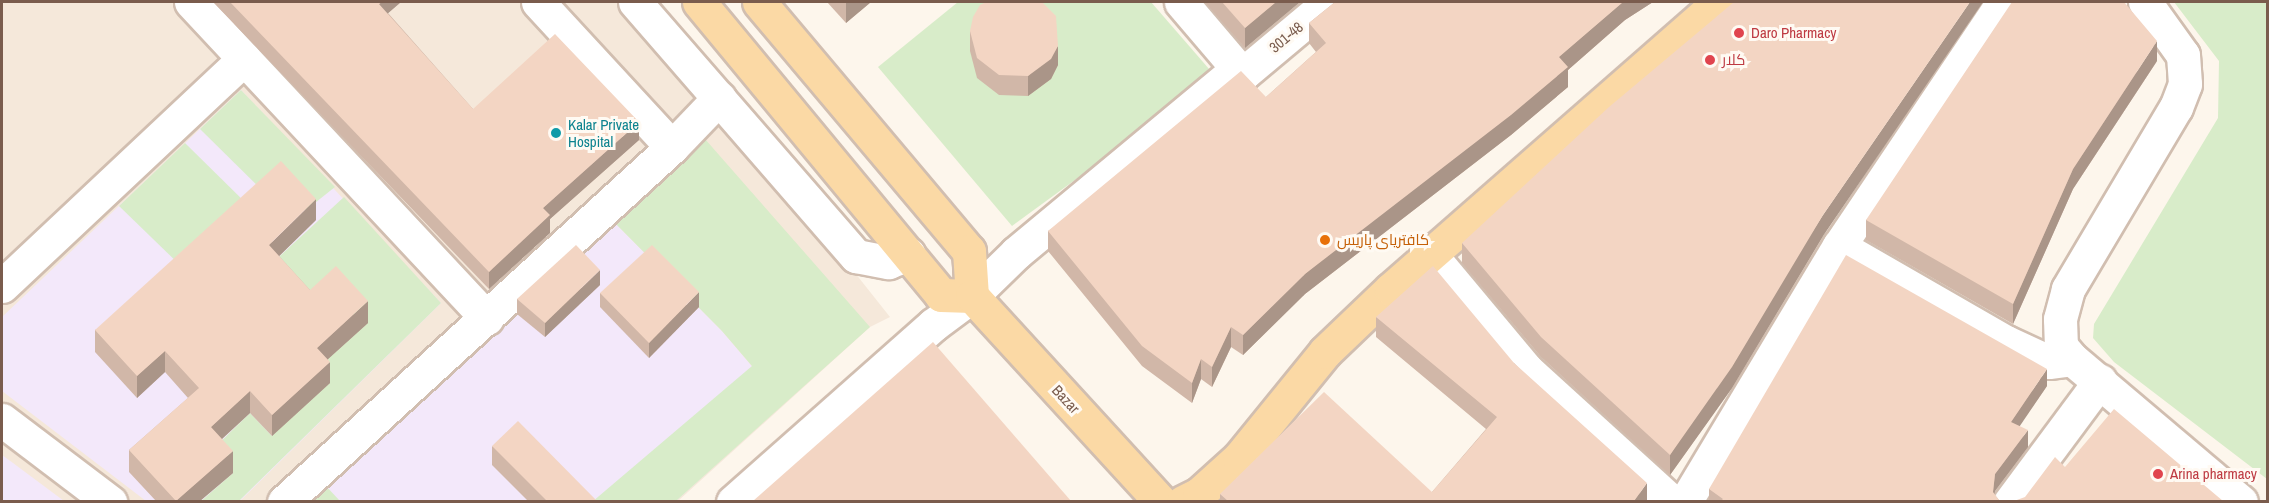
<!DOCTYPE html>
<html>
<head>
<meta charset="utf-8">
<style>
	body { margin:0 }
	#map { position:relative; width:2269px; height:503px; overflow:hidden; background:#fdf6ec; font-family:"Archivo Narrow",Cairo,sans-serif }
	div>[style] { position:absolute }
	.residential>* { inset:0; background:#f5e8da }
	.education>* { inset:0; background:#f3e8fa }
	.green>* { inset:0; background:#d8ecc9 }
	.roads { filter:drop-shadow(2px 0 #d1beb0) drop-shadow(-2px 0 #d1beb0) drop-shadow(0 2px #d1beb0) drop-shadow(0 -2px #d1beb0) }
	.minor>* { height:33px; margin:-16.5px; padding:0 16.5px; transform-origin:16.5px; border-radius:16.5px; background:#fff }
	.major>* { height:33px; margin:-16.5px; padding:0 16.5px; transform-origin:16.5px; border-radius:16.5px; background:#fbd9a5 }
	.wall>* { inset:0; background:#d1b7a8 }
	.shaded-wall>* { inset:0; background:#aa9588 }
	.building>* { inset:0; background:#f3d5c3 }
	.dots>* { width:16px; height:16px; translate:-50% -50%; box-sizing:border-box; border:3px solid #fffaf3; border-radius:50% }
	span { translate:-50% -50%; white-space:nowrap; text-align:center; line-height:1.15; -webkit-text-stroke:6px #fffaf3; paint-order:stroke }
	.health-label { font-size:15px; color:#be3a42 }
	.left { translate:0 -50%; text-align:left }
	.street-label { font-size:15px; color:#7a5c4d }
	.culture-label { font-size:15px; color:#0d838f }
	.food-label { font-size:15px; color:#c56008 }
	.frame { position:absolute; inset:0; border:3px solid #7a5c4d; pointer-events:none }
</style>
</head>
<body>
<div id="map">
	<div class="residential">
		<i style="clip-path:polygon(2px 2px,640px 2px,890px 317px,870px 327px,678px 501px,2px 501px)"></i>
	</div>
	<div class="education">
		<i style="clip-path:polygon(241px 90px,441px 303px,239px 502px,146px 501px,2px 391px,2px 317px)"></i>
		<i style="clip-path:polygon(614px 222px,722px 331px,783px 403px,676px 501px,307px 502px)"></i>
		<i style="clip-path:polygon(2px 455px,13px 463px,64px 501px,2px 501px)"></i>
	</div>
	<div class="green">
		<i style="clip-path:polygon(958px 2px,1151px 2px,1216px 77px,1012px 226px,878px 67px)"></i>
		<i style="clip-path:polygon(2174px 2px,2267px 2px,2267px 479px,2114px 362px,2093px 338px,2094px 324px,2218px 118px,2219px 61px)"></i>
		<i style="clip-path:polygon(241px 90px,335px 187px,306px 210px,267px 195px,200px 129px)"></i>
		<i style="clip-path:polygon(705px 139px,870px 327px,676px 501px,592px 502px,752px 366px,722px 331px,614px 222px)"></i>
		<i style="clip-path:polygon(185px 143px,252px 209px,185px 270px,119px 206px)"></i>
		<i style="clip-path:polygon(344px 197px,441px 303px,239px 501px,200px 502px,233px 473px,212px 450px,250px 413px,272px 436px,310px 311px,269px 266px)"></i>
		<i style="clip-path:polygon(325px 485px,340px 501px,307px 502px)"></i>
	</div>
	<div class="roads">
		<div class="minor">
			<i style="left:191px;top:2px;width:433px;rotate:46.9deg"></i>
			<i style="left:538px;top:2px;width:197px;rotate:47.3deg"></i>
			<i style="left:635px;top:2px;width:337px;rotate:49deg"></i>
			<i style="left:856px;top:256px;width:33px;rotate:11deg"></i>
			<i style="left:888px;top:262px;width:22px;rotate:-21deg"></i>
			<i style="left:1181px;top:2px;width:88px;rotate:49.6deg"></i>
			<i style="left:2145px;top:2px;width:65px;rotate:54.4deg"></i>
			<i style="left:2183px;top:55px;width:29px;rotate:86deg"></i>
			<i style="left:2185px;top:84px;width:25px;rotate:111deg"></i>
			<i style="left:2176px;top:107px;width:212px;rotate:120.7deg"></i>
			<i style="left:2068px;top:289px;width:31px;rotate:105deg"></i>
			<i style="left:2060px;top:319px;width:27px;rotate:88deg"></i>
			<i style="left:2061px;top:346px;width:17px;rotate:50deg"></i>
			<i style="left:2072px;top:359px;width:221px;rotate:40.2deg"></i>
			<i style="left:1839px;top:246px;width:193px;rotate:29.9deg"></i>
			<i style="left:2006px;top:342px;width:47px;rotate:24.9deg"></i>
			<i style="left:2049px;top:362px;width:23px;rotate:-7deg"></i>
			<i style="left:1430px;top:254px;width:151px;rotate:50.1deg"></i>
			<i style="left:1527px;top:370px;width:196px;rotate:42.3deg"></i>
			<i style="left:2px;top:286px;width:332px;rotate:-43.2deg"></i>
			<i style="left:2px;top:420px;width:136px;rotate:37.2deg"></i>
			<i style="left:284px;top:502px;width:526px;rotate:-42.46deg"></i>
			<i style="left:672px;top:147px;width:68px;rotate:-46.2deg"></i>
			<i style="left:733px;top:502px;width:267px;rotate:-41.5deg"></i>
			<i style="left:933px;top:325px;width:49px;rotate:-36.6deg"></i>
			<i style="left:972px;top:296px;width:62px;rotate:-44.3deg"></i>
			<i style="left:1016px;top:253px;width:288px;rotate:-39.7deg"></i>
			<i style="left:1238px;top:69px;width:7px;rotate:34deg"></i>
			<i style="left:1244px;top:73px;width:111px;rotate:-39.9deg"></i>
			<i style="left:1685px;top:502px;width:299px;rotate:-59deg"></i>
			<i style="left:1839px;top:246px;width:294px;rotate:-56.1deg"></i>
			<i style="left:2010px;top:502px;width:151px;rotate:-53.4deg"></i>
		</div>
		<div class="major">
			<i style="left:699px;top:2px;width:380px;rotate:50.4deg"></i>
			<i style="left:941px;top:295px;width:31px;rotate:2deg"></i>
			<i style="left:759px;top:2px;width:326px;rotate:49.9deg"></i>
			<i style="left:969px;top:251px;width:45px;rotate:86.2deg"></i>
			<i style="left:972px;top:296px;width:280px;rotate:47.5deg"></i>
			<i style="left:1183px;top:502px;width:18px;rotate:-27deg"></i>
			<i style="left:1199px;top:494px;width:54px;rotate:-42deg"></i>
			<i style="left:1239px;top:458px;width:136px;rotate:-50.9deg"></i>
			<i style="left:1325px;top:352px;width:91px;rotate:-43.7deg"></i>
			<i style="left:1391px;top:289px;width:436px;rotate:-41.2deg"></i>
		</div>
	</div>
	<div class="wall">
		<i style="clip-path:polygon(213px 2px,401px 2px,388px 13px,473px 109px,639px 140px,550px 219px,550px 233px,489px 289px)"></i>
		<i style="clip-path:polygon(827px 2px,871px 2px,846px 23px)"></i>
		<i style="clip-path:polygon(1205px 2px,1300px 2px,1245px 48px)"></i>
		<i style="clip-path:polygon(1335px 2px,1653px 2px,1625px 20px,1568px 70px,1568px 87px,1511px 135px,1305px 294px,1243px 355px,1231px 347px,1212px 387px,1201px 379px,1192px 403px,1142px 366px,1048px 251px,1048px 231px,1266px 97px,1316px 52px,1309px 43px,1309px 23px)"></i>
		<i style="clip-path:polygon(970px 31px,1058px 65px,1051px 79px,1028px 96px,999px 95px,977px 78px,970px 51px)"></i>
		<i style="clip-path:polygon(2157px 61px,2073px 189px,2013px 324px,1866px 240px,1866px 220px)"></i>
		<i style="clip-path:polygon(316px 220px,279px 256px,310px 290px,368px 323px,328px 359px,330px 383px,272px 436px,250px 413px,222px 439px,233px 473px,200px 501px,156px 501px,129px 472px,129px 450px,188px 398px,165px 372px,137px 398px,95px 352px,95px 330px)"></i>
		<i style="clip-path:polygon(1823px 236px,1732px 388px,1670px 475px,1541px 357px,1462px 263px,1462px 243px)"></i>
		<i style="clip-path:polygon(600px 285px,545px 337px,517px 314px,517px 299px)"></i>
		<i style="clip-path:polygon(600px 293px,699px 307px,649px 358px,600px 307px)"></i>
		<i style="clip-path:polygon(1376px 317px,1514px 363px,1647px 501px,1220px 501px,1220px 494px,1432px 492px,1486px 429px,1376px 337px)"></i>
		<i style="clip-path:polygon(2047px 386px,2019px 426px,2028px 447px,1995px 491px,1994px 494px,1999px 500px,2002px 501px,1709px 501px,1709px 489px)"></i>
		<i style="clip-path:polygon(492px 446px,597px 501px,528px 501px,492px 465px)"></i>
	</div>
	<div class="shaded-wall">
		<i style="clip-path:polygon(382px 2px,401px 2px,379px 21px,379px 4px)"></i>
		<i style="clip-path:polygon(846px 2px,871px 2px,846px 23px)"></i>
		<i style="clip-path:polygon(1276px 2px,1300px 2px,1245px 48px,1245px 28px)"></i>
		<i style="clip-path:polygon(1623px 2px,1653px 2px,1625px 20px,1568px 70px,1568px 87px,1511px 135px,1305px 294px,1243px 355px,1243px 335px,1305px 274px)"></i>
		<i style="clip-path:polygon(1970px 2px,1983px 2px,1823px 236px,1732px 388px,1670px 475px,1670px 455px,1823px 215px)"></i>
		<i style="clip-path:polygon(2157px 41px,2157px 61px,2073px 189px,2013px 324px,2013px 304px,2073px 169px)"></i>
		<i style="clip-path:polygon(1058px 46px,1058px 65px,1051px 79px,1028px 96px,1028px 76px)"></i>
		<i style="clip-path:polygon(639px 122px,639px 140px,550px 219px,550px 233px,489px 289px,489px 272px,543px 208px)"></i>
		<i style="clip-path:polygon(316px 199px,316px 220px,269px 266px,269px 245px)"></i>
		<i style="clip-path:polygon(600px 270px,600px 285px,545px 337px,545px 323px)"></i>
		<i style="clip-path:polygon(699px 292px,699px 307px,649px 358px,649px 343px)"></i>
		<i style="clip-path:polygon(368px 301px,368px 323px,317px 369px,317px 348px)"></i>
		<i style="clip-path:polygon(1231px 327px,1231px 347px,1212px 387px,1212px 367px)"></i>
		<i style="clip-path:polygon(165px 351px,165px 372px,137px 398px,137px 376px)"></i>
		<i style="clip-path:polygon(1201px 359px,1201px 379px,1192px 403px,1192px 383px)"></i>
		<i style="clip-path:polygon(330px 362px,330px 383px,272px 436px,272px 415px)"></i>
		<i style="clip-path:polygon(2047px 369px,2047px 386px,2011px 439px,2011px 422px)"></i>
		<i style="clip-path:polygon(250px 391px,250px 413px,211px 449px,211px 427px)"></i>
		<i style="clip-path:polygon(2028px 430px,2028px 447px,1995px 491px,1993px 501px,1993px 492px,1995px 474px)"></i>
		<i style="clip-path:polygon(233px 451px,233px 473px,200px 501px,176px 501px)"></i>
		<i style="clip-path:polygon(1647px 483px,1647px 501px,1634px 501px)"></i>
	</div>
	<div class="building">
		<i style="clip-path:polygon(230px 2px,382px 2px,379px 4px,473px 109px,555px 34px,639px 122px,543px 208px,550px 215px,489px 272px)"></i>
		<i style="clip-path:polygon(986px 2px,1042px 2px,1056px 16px,1058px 46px,1051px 59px,1028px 76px,999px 75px,977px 58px,970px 31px,973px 17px,980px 5px)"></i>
		<i style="clip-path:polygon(1222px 2px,1276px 2px,1245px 28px)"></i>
		<i style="clip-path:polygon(1335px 2px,1623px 2px,1559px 57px,1568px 67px,1511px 115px,1305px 274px,1243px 335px,1231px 327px,1212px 367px,1201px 359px,1192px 383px,1142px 346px,1048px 231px,1241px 71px,1266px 97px,1326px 43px,1309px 23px)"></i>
		<i style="clip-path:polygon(1734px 2px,1970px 2px,1823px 215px,1732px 367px,1670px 455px,1541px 337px,1462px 243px,1609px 107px)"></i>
		<i style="clip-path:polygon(2012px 2px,2124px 2px,2157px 41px,2073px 169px,2013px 304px,1866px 220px)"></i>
		<i style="clip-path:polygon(281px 161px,316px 199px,269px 245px,310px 290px,336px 266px,368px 301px,317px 348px,330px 362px,272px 415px,250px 391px,211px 427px,233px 451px,176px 501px,129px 450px,199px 388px,165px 351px,137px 376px,95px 330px)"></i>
		<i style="clip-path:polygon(576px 245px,600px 270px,545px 323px,517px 299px)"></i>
		<i style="clip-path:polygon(652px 245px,699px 292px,649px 343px,600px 293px)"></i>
		<i style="clip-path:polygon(1846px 255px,2047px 369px,2011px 422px,2028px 430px,1995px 474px,1993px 492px,1999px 500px,2002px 501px,1721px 501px,1723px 499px,1709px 489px)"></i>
		<i style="clip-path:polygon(1433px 266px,1514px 363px,1647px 483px,1634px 501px,1228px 501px,1220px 494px,1324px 392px,1432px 492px,1497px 417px,1376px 317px)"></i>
		<i style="clip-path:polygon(933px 342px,1071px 501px,753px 501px)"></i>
		<i style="clip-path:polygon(2114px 409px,2223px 501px,2014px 501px,2025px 497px,2055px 457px,2065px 467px)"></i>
		<i style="clip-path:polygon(518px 421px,597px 501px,547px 501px,492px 446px)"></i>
	</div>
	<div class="dots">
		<i style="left:1739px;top:33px;background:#e0444e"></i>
		<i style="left:1710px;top:60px;background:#e0444e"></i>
		<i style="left:556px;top:133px;background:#0f9aa8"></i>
		<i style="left:1325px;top:240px;background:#e8710a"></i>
		<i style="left:2158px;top:474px;background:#e0444e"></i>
	</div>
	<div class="health-label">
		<span class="left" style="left:1751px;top:33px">Daro Pharmacy</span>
		<span class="left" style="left:1722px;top:60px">كلار</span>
		<span class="left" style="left:2170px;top:474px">Arina pharmacy</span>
	</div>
	<div class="street-label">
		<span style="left:1286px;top:37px;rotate:-40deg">301-48</span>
		<span style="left:1066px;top:399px;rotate:47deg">Bazar</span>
	</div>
	<div class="culture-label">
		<span class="left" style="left:568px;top:133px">Kalar Private<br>Hospital</span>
	</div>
	<div class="food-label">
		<span class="left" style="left:1337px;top:240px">کافتریای پاریس</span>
	</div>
	<div class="frame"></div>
</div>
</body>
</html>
